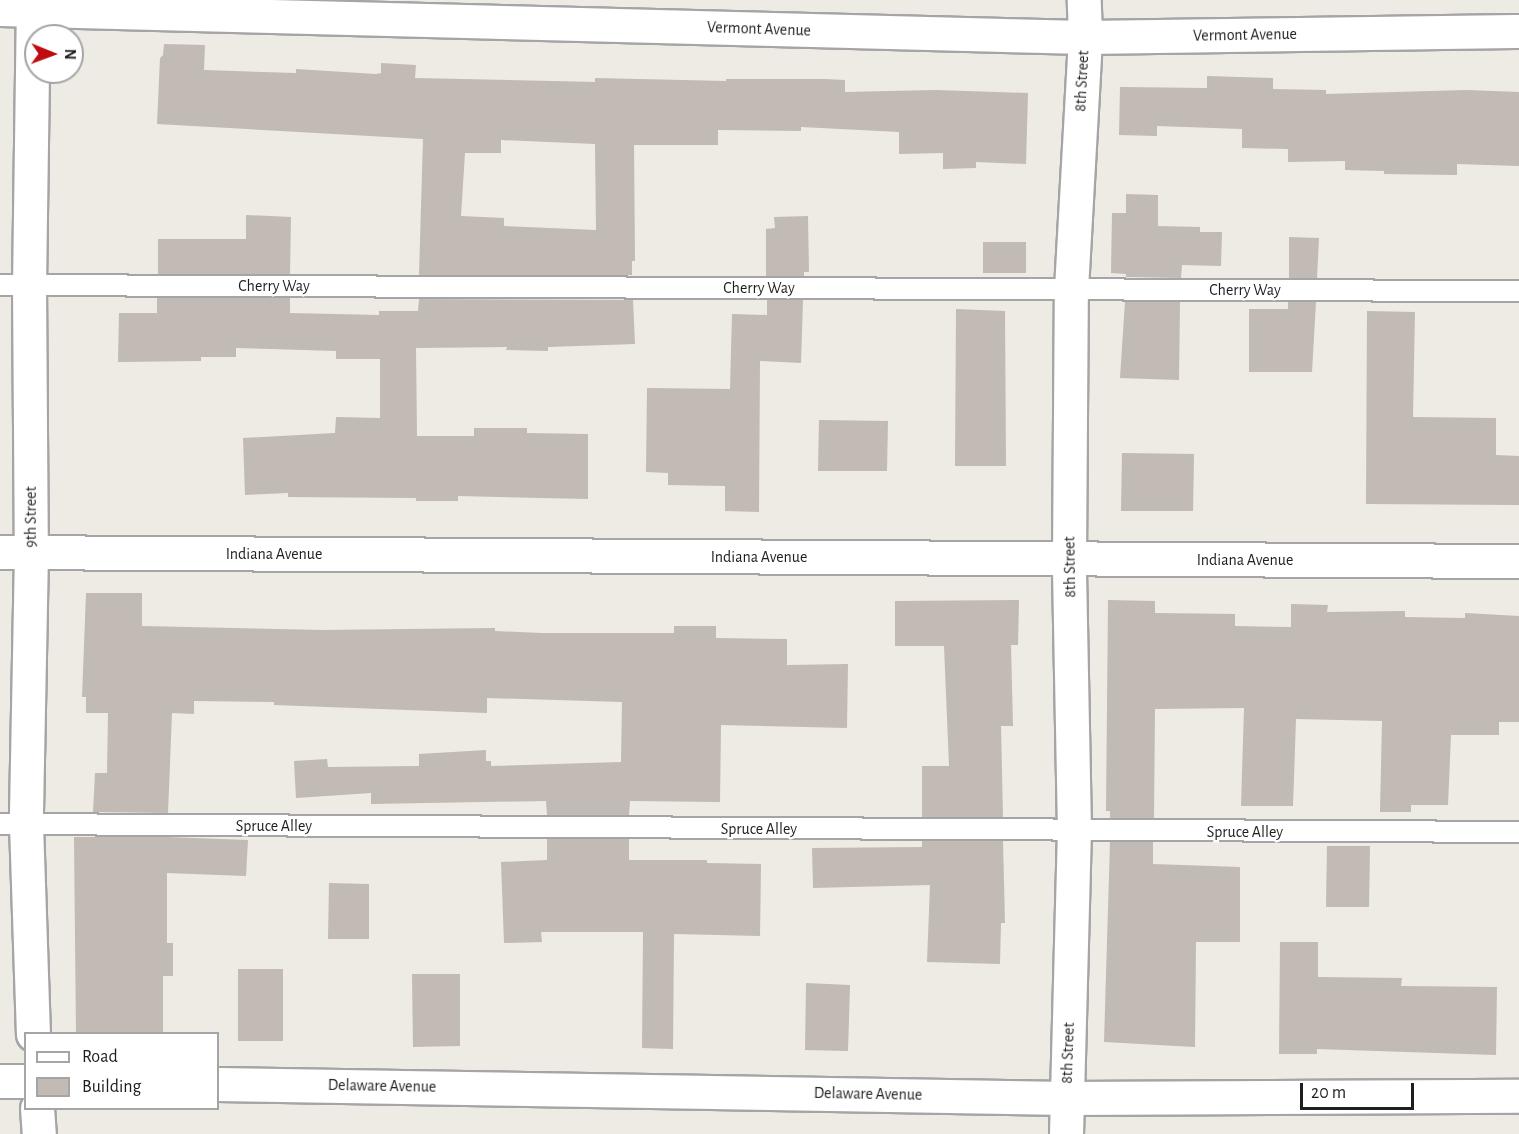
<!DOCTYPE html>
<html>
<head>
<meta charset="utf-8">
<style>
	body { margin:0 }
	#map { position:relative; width:1519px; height:1134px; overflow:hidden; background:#eeeae4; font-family:"Alegreya Sans",sans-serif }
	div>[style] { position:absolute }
	.building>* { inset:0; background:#c2bab4 }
	.roads { filter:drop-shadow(2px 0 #a5a5a5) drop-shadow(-2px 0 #a5a5a5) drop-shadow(0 2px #a5a5a5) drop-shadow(0 -2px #a5a5a5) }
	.service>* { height:20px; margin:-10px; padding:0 10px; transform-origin:10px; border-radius:10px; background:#fff }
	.minor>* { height:33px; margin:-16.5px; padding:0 16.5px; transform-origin:16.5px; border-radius:16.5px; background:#fff }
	span { translate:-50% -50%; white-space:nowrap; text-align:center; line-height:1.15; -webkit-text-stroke:4.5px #fff; paint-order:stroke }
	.street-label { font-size:16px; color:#1e1e1e }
	.legend { position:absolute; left:24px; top:1032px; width:195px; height:78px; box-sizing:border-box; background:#fff; border:2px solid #a5a5a5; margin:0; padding:8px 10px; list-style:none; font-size:18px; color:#1e1e1e }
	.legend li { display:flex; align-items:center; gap:12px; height:30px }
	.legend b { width:30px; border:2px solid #a5a5a5 }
	.north { position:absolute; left:24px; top:24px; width:60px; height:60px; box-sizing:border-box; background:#fff; border:2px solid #a5a5a5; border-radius:50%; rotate:91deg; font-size:16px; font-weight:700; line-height:24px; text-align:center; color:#1e1e1e }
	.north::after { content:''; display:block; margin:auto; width:21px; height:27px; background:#c00b11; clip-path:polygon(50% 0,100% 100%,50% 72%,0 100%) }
	.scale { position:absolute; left:1300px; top:1083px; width:114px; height:27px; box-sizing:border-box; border:3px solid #1e1e1e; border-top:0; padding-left:8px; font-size:18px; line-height:21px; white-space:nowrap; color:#1e1e1e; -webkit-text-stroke:4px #fff; paint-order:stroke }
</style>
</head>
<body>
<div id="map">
	<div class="building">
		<i style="clip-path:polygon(evenodd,164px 44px,205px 45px,204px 70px,296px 73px,296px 69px,376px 74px,381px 73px,381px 63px,416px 65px,415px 78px,595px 82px,595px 78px,726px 81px,726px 79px,825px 79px,845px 80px,845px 92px,936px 90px,1028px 93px,1026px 164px,976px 162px,976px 168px,943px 169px,943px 153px,899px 154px,899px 132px,801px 127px,801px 131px,718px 130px,718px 145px,634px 145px,635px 261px,632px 261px,632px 275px,419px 275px,423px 139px,157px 124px,160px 58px,163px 55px,164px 44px,501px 140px,595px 144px,596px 230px,504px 226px,504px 218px,461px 216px,465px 153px,501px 153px,501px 140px)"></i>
		<i style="clip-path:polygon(1207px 76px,1273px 78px,1273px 89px,1326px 90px,1326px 94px,1466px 90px,1519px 92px,1519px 166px,1457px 164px,1457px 175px,1384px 174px,1384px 171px,1345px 170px,1345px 161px,1288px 162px,1288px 149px,1242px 148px,1242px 129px,1157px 126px,1157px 136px,1119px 135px,1120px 87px,1207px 88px)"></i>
		<i style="clip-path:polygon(1126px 194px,1158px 195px,1158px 226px,1200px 227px,1200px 232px,1222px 232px,1221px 266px,1182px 265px,1181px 278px,1126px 277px,1126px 274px,1111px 273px,1112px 213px,1126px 213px)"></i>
		<i style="clip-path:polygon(246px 215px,291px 217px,290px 274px,158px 274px,158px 239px,246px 239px)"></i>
		<i style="clip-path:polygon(808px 216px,809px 272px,804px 272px,804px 276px,766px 276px,766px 229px,775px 228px,774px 217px)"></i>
		<i style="clip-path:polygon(1289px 237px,1319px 238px,1317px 278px,1289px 278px)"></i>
		<i style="clip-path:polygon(983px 242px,1026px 242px,1026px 273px,983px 273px)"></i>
		<i style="clip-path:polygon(157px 298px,290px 298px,290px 313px,379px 315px,379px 311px,418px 311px,419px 299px,633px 300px,635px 344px,548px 347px,548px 351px,506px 350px,507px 347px,416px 348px,417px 436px,474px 436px,474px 428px,527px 428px,527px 433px,588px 434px,588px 499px,458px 496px,458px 501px,416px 501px,416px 498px,288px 497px,288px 493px,245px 495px,243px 438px,335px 433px,336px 417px,380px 418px,380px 359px,336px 359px,336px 351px,236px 348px,236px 357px,201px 357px,201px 361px,118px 362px,119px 313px,157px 313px)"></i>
		<i style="clip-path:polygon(767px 300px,803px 300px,801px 363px,760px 361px,759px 512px,725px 511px,725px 486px,668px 485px,668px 473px,646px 472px,647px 388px,730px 389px,732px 314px,767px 315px)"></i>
		<i style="clip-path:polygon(1125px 301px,1180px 302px,1179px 380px,1120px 378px)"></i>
		<i style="clip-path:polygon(1288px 302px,1316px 302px,1312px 372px,1249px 372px,1249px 309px,1288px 309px)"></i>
		<i style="clip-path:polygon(956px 309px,1005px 311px,1006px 466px,955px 466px)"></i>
		<i style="clip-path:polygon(1367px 311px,1415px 312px,1413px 417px,1496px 418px,1496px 455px,1519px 456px,1519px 505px,1366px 504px)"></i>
		<i style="clip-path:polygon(819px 420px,888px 421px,887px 471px,818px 471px)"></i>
		<i style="clip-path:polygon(1122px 453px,1194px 454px,1193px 511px,1121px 511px)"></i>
		<i style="clip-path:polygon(86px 593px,142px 593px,142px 626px,322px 630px,495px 628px,495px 631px,542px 633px,674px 633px,674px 626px,716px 626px,716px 638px,787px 639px,787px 665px,848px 664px,847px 728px,721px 725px,720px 802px,630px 801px,629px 815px,547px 815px,546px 801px,371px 804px,371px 793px,296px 798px,294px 761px,327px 759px,328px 767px,419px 766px,419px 754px,486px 750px,486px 761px,491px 761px,491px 766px,621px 762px,622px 702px,487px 698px,487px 713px,274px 705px,274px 702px,194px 701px,194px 714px,172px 713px,168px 813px,93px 812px,95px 773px,107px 773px,108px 713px,86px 713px,86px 697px,82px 697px)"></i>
		<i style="clip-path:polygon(1019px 600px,1018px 645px,1011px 645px,1013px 726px,1001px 726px,1003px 817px,922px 817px,922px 766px,949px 766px,944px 646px,895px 646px,895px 601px)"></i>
		<i style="clip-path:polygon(1108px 600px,1155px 601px,1155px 613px,1235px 614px,1235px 626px,1291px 627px,1291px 604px,1328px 605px,1327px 612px,1405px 611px,1405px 617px,1465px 618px,1465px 613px,1519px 616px,1519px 722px,1499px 722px,1499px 735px,1451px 735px,1448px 805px,1411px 805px,1411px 812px,1380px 812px,1382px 721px,1296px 719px,1293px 806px,1241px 806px,1244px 708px,1155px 709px,1154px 818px,1110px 818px,1110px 811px,1106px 811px)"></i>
		<i style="clip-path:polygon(74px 837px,167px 837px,248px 840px,246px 876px,167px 873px,167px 943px,173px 943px,173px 976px,163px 976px,163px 1034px,76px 1034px)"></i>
		<i style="clip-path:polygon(547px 839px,629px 839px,629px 860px,707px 860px,707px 863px,761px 864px,760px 936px,674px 934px,673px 1049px,642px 1048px,643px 932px,541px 932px,542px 942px,504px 943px,501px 862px,547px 860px)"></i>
		<i style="clip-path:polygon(922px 841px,1003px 841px,1005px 923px,1001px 923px,1000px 964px,927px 962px,930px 885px,813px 888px,812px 848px,922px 847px)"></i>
		<i style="clip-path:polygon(1110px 842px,1153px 842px,1153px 864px,1240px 867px,1240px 942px,1196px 942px,1195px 1047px,1104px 1042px)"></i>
		<i style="clip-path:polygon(1327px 846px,1370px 846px,1369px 907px,1326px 907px)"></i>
		<i style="clip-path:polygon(329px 883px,369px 884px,369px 939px,328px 939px)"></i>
		<i style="clip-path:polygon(1280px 942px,1318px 942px,1318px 977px,1402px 978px,1401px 986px,1497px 987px,1496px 1055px,1317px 1049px,1317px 1054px,1279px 1054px)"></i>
		<i style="clip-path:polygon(238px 969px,283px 969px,283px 1041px,238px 1041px)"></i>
		<i style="clip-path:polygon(412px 974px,460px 974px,460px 1046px,413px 1047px)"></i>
		<i style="clip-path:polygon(806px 983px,850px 985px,848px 1051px,805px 1050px)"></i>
	</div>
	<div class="roads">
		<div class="service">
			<i style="left:0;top:285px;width:1519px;rotate:0.23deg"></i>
			<i style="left:0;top:824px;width:1519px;rotate:0.3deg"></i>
		</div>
		<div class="minor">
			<i style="left:33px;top:0;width:285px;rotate:90.8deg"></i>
			<i style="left:29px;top:285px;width:267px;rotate:89.6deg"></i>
			<i style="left:31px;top:552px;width:272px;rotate:91.1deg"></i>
			<i style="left:26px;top:824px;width:210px;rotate:88.1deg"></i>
			<i style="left:0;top:9px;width:1085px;rotate:1.48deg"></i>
			<i style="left:1085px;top:37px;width:434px;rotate:-0.8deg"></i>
			<i style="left:0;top:552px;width:1519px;rotate:0.34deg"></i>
			<i style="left:0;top:1081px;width:26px"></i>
			<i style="left:218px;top:1084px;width:849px;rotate:0.94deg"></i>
			<i style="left:1067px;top:1098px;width:452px;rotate:-0.3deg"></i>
			<i style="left:37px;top:1108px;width:26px;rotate:86deg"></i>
			<i style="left:1066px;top:1134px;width:303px;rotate:-88.5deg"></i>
			<i style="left:1074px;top:831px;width:272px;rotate:-91.1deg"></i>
			<i style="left:1069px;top:559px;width:270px;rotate:-89.6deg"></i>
			<i style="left:1071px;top:289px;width:252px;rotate:-86.8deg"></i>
			<i style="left:1085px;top:37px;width:37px;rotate:-92deg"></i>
		</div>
	</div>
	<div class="street-label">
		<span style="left:759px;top:29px;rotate:2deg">Vermont Avenue</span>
		<span style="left:1245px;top:35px;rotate:-1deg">Vermont Avenue</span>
		<span style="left:1082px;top:81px;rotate:-87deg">8th Street</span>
		<span style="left:274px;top:286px">Cherry Way</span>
		<span style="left:759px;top:288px">Cherry Way</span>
		<span style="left:1245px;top:290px">Cherry Way</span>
		<span style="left:31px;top:517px;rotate:-90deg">9th Street</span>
		<span style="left:274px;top:554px">Indiana Avenue</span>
		<span style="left:759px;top:557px">Indiana Avenue</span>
		<span style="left:1245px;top:560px">Indiana Avenue</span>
		<span style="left:1070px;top:567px;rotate:-91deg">8th Street</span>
		<span style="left:274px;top:826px">Spruce Alley</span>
		<span style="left:759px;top:829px">Spruce Alley</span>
		<span style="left:1245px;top:832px">Spruce Alley</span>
		<span style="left:1068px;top:1053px;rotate:-88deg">8th Street</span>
		<span style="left:382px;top:1086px;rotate:1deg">Delaware Avenue</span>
		<span style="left:868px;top:1094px;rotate:1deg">Delaware Avenue</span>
	</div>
	<ul class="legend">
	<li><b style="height:8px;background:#fff"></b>Road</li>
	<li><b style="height:16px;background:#c2bab4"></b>Building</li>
	</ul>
	<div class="north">N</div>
	<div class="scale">20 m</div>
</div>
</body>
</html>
